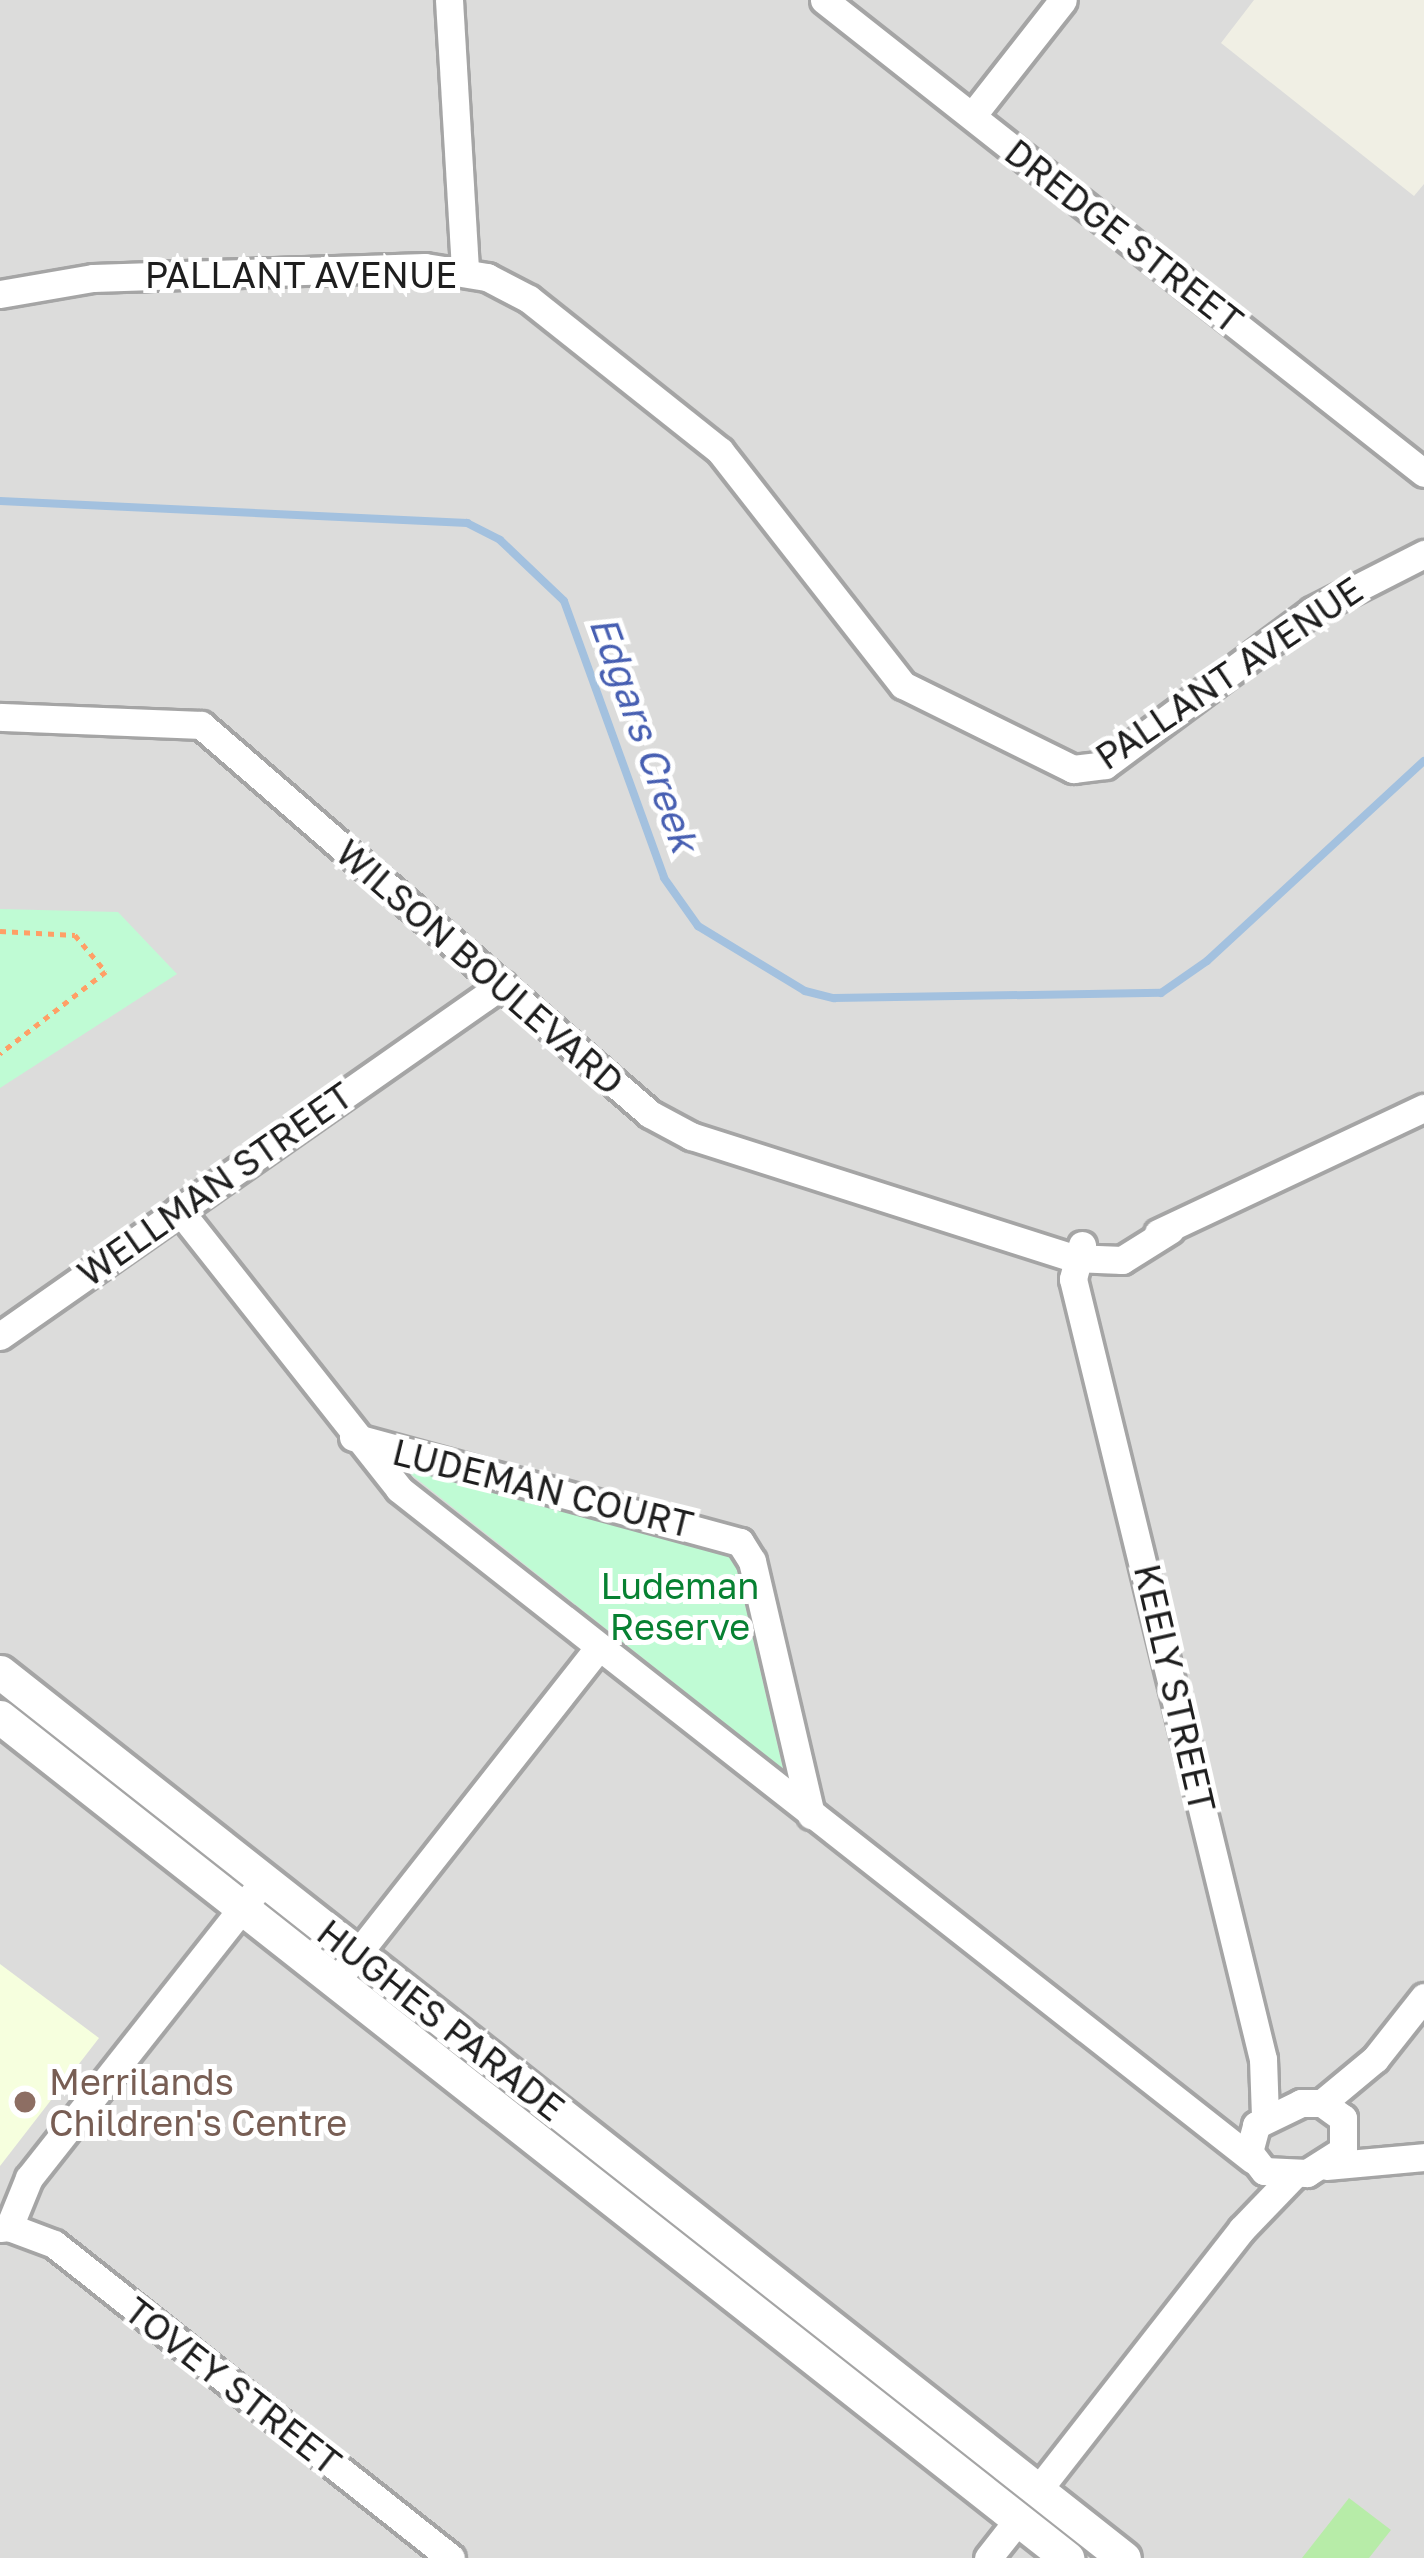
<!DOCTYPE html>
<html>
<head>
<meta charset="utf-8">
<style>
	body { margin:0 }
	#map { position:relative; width:1424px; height:2558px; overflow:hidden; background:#f0efe4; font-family:"Golos Text",sans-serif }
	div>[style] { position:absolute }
	.residential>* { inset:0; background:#dcdcdb }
	.education>* { inset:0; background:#f6ffde }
	.grass>* { inset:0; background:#b7eca8 }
	.park>* { inset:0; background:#bffbd4 }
	.stream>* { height:8px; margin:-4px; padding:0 4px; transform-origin:4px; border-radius:4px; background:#a3c1df }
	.path>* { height:4.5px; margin-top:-2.25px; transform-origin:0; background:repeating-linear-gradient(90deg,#ff9f66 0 6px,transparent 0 12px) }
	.roads { filter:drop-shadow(3px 0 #a5a5a5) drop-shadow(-3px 0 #a5a5a5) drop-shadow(0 3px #a5a5a5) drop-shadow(0 -3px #a5a5a5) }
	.minor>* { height:27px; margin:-13.5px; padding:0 13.5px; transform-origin:13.5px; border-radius:13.5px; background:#fff }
	.tertiary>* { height:33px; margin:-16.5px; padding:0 16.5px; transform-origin:16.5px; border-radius:16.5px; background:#fff }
	.dots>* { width:33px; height:33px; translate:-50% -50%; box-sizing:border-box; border:6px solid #fff; border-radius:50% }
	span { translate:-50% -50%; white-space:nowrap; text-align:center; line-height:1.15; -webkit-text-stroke:10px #fff; paint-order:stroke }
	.street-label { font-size:36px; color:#1e1e1e }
	.park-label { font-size:36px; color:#078132 }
	.education-label { font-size:36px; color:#785e54 }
	.left { translate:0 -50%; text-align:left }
	.water-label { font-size:39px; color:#475fb2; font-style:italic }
</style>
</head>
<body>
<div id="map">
	<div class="residential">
		<i style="clip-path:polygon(0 0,1254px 0,1221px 43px,1414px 196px,1424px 184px,1424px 2558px,0 2558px)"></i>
	</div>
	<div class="education">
		<i style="clip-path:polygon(0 1964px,99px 2038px,0 2166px)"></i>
	</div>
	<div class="grass">
		<i style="clip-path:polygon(1349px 2498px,1391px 2530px,1369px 2558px,1302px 2558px)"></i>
	</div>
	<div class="park">
		<i style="clip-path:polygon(0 909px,118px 912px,177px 974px,0 1088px)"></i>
		<i style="clip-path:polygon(398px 1464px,723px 1551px,735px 1561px,783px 1769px)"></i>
	</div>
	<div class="stream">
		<i style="left:0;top:501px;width:468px;rotate:2.7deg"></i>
		<i style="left:467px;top:523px;width:37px;rotate:27deg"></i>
		<i style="left:500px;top:540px;width:88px;rotate:43.6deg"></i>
		<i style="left:564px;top:601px;width:294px;rotate:70.1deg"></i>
		<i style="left:664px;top:878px;width:59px;rotate:54.7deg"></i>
		<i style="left:698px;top:926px;width:125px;rotate:31.3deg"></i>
		<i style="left:805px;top:991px;width:30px;rotate:14deg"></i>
		<i style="left:834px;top:998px;width:327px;rotate:-0.9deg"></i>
		<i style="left:1161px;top:993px;width:56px;rotate:-34.8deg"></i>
		<i style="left:1207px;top:961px;width:295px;rotate:-42.7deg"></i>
	</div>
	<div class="path">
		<i style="left:0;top:931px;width:75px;rotate:3.1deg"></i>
		<i style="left:75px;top:935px;width:48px;rotate:50deg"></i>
		<i style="left:106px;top:972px;width:134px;rotate:142.3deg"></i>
	</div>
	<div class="roads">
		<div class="minor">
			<i style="left:449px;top:0;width:272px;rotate:86.6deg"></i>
			<i style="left:824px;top:0;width:764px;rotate:38.25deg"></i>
			<i style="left:972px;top:116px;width:147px;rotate:-51.9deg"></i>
			<i style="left:0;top:294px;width:94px;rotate:-9.8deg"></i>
			<i style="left:93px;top:278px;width:332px;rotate:-1.9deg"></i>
			<i style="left:425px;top:267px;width:63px;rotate:9.2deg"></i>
			<i style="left:487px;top:277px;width:47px;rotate:27.6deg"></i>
			<i style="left:529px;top:299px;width:244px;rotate:38.5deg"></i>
			<i style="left:720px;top:451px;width:297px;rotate:52deg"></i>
			<i style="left:903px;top:685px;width:190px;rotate:26.3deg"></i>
			<i style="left:1073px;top:769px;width:32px;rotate:-7deg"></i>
			<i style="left:1105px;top:765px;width:258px;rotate:-36.6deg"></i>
			<i style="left:1312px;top:611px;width:126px;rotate:-27deg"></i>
			<i style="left:0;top:717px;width:201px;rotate:2.3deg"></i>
			<i style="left:201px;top:725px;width:594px;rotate:40.9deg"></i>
			<i style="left:650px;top:1114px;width:47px;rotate:28.2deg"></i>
			<i style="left:691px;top:1136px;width:401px;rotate:17.7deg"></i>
			<i style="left:1073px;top:1258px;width:49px;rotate:2.3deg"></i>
			<i style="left:1122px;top:1260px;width:57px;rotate:-32deg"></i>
			<i style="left:179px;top:1210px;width:355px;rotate:51.7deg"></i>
			<i style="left:399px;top:1489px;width:1086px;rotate:38.16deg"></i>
			<i style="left:1158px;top:1233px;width:294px;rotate:-25.2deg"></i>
			<i style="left:1082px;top:1245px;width:35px;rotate:105deg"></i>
			<i style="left:1073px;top:1279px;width:803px;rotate:76.31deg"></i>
			<i style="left:1263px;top:2059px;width:56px;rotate:88deg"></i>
			<i style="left:0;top:1336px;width:613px;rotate:-34.96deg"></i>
			<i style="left:353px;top:1437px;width:401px;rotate:15.2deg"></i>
			<i style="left:740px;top:1542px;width:22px;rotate:58deg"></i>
			<i style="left:752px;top:1561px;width:261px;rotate:76.9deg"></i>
			<i style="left:336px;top:1981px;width:425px;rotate:-51.8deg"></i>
			<i style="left:1301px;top:2103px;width:21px"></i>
			<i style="left:1322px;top:2103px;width:26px;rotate:36deg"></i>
			<i style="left:1343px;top:2118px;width:32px;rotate:90deg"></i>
			<i style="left:1343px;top:2150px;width:43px;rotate:147.4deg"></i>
			<i style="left:1307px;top:2173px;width:43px;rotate:-177.3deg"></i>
			<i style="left:1264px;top:2171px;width:24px;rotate:-128deg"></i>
			<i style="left:1249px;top:2152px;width:28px;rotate:-75deg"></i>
			<i style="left:1256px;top:2125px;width:50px;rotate:-26.1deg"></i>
			<i style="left:1322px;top:2103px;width:69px;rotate:-39.7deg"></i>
			<i style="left:1375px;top:2059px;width:79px;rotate:-51.7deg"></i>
			<i style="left:1326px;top:2166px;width:98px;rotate:-5.2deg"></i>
			<i style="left:9px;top:2227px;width:48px;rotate:20.7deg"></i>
			<i style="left:54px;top:2244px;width:506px;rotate:38.34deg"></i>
			<i style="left:0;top:2228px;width:9px;rotate:-6deg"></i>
			<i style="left:9px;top:2227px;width:53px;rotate:-67.8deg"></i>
			<i style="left:29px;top:2178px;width:380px;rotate:-51.7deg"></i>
			<i style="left:1038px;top:2490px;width:331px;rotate:-52deg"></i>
			<i style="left:1242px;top:2229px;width:74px;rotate:-46.1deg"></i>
			<i style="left:988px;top:2558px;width:48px;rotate:-51.7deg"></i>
		</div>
		<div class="tertiary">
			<i style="left:0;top:1672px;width:1431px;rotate:38.25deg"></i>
			<i style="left:0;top:1717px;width:1359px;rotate:38.24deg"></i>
		</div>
	</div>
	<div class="dots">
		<i style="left:25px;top:2102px;background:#8d6e63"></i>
	</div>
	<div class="street-label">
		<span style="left:1124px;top:236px;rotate:38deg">DREDGE STREET</span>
		<span style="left:301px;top:275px">PALLANT AVENUE</span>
		<span style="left:1229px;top:673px;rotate:-34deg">PALLANT AVENUE</span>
		<span style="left:480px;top:967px;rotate:41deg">WILSON BOULEVARD</span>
		<span style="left:215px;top:1184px;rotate:-35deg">WELLMAN STREET</span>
		<span style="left:543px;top:1488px;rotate:14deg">LUDEMAN COURT</span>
		<span style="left:1175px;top:1688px;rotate:77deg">KEELY STREET</span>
		<span style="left:441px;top:2020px;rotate:38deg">HUGHES PARADE</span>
		<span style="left:233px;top:2386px;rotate:38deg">TOVEY STREET</span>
	</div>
	<div class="park-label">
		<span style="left:680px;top:1606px">Ludeman<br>Reserve</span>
	</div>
	<div class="education-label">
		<span class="left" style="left:49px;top:2102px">Merrilands<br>Children's Centre</span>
	</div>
	<div class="water-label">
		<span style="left:644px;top:734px;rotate:70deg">Edgars Creek</span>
	</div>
</div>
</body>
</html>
